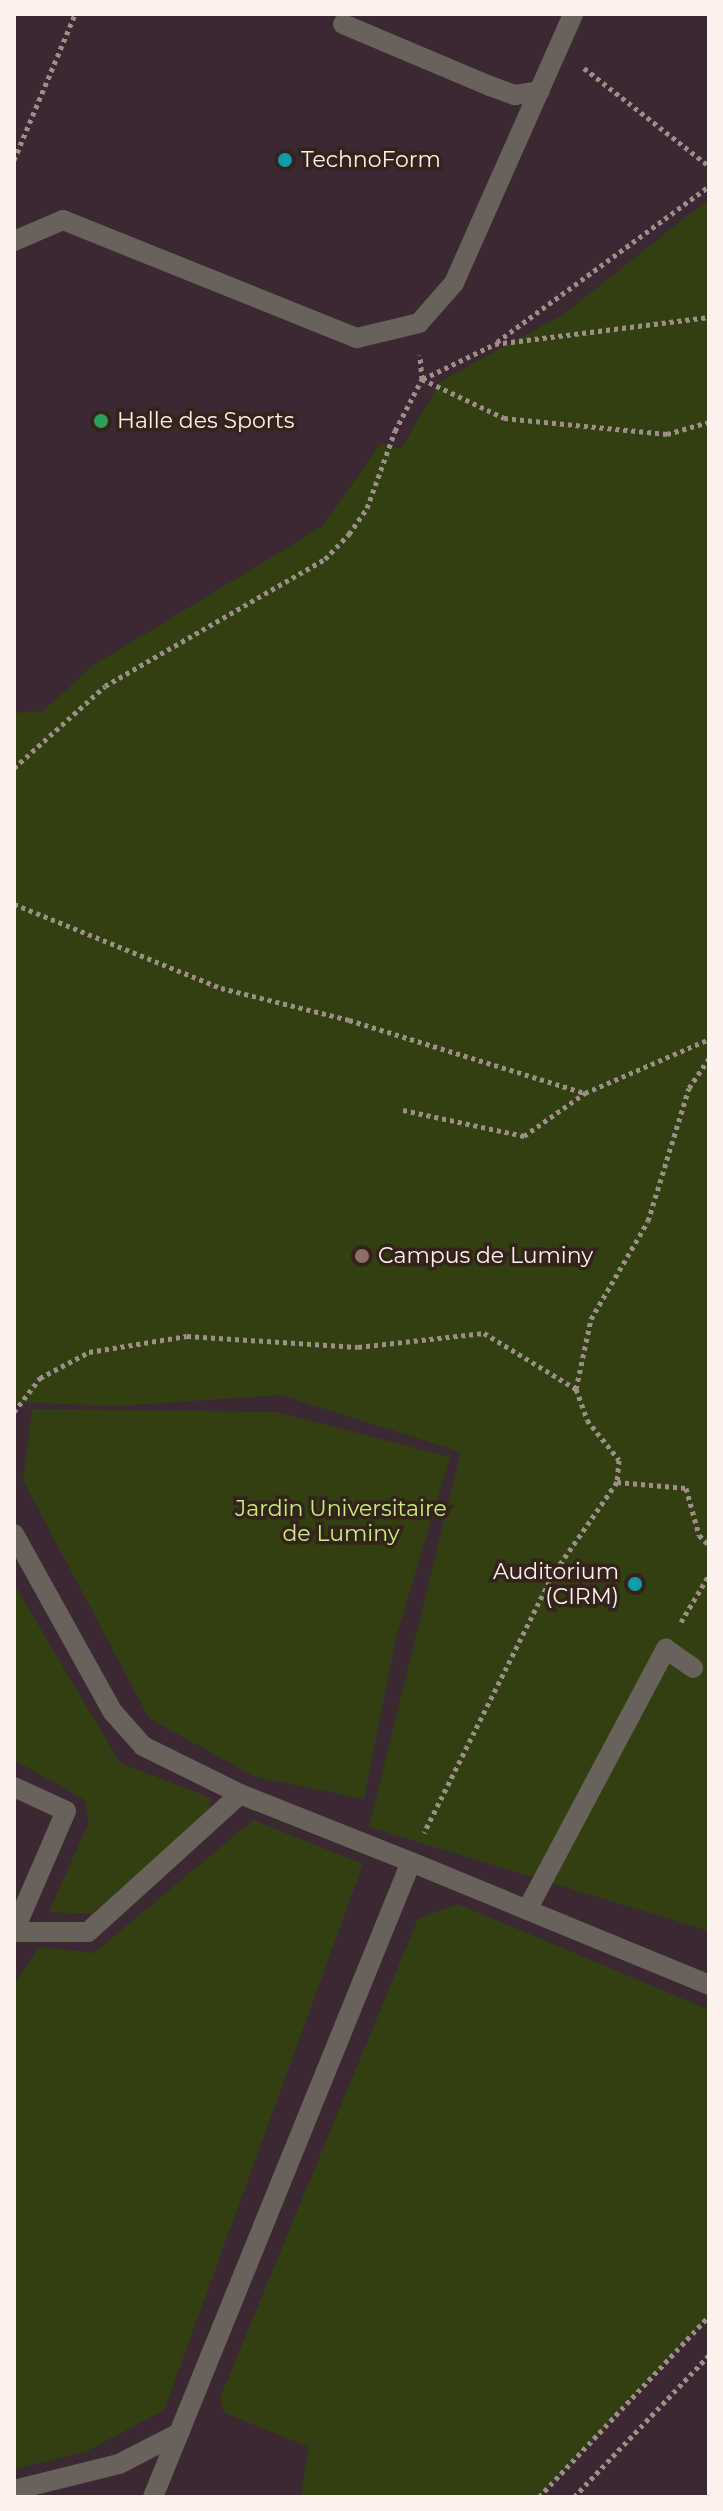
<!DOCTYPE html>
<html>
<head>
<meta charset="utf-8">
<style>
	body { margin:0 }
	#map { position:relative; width:723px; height:2511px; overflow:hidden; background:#34231b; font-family:Montserrat,sans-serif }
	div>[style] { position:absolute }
	.education>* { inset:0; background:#3a2932 }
	.green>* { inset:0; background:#324011 }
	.path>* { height:5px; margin-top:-2.5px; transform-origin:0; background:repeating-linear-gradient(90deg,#9d8f88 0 4px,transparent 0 8px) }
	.service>* { height:20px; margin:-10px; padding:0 10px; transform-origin:10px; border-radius:10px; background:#68625b }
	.minor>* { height:20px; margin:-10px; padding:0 10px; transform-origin:10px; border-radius:10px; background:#68625b }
	.dots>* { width:22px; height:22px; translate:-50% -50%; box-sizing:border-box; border:4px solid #34231b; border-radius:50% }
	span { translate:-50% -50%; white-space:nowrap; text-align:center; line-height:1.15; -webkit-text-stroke:7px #34231b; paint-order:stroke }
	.poi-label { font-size:22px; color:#fdf1ec }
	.left { translate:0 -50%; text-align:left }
	.right { translate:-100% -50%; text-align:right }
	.park-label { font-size:22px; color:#c9ee7f }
	.frame { position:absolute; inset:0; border:16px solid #fdf1ec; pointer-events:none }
</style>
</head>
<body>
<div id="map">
	<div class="education">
		<i style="clip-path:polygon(14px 14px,709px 14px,709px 2497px,14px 2497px)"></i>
	</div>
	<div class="green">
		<i style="clip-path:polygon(705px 202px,709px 204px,709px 1931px,369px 1827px,461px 1452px,281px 1395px,115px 1406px,14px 1402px,14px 713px,43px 711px,94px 665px,323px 526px,381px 443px,401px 449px,441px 381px,564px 314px)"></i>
		<i style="clip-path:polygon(32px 1409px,276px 1412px,450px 1457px,397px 1634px,364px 1799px,255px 1777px,149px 1718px,23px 1480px)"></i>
		<i style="clip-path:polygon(14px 1584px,120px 1763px,211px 1798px,207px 1814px,92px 1914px,49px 1912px,89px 1822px,85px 1800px,14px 1760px)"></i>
		<i style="clip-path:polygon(253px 1820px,363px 1864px,164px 2410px,85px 2452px,14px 2469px,14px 1984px,39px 1947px,94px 1953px)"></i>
		<i style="clip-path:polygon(458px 1904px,709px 2010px,709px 2316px,539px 2497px,301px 2497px,309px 2447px,225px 2413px,220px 2398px,418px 1919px)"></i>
	</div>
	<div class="path">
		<i style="left:584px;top:68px;width:159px;rotate:38.1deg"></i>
		<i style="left:14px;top:160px;width:158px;rotate:-67.3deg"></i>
		<i style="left:497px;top:342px;width:263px;rotate:-36.3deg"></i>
		<i style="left:422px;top:379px;width:91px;rotate:25.4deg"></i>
		<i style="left:504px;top:418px;width:164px;rotate:5.6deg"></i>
		<i style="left:667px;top:434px;width:44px;rotate:-15.9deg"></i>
		<i style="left:423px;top:379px;width:80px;rotate:-25.9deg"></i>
		<i style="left:495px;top:344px;width:216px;rotate:-7.2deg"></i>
		<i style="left:14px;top:768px;width:122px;rotate:-42deg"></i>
		<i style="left:105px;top:686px;width:254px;rotate:-30deg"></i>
		<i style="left:325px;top:559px;width:35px;rotate:-46deg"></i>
		<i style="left:349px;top:534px;width:32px;rotate:-55deg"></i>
		<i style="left:367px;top:508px;width:82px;rotate:-70deg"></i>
		<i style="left:395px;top:431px;width:59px;rotate:-62.6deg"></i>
		<i style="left:422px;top:379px;width:24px;rotate:-95deg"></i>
		<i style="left:14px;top:904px;width:223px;rotate:22.1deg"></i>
		<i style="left:221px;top:988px;width:132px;rotate:14deg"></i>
		<i style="left:349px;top:1020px;width:247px;rotate:17.2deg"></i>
		<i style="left:585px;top:1093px;width:135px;rotate:-23.5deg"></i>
		<i style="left:403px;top:1110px;width:124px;rotate:12.1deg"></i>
		<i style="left:524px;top:1136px;width:75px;rotate:-35.2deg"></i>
		<i style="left:576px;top:1389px;width:72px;rotate:-77.9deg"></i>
		<i style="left:591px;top:1319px;width:113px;rotate:-59.8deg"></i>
		<i style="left:648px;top:1221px;width:139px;rotate:-72.9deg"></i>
		<i style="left:689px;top:1088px;width:36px;rotate:-56deg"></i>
		<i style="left:14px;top:1412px;width:43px;rotate:-52.6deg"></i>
		<i style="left:40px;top:1378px;width:55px;rotate:-28deg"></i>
		<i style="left:89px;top:1352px;width:99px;rotate:-9.3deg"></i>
		<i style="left:187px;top:1336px;width:171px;rotate:3.7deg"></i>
		<i style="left:358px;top:1347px;width:127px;rotate:-6.3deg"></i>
		<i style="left:484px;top:1333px;width:108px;rotate:31.3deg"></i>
		<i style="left:576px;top:1389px;width:33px;rotate:70deg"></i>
		<i style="left:587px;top:1420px;width:51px;rotate:51.3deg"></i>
		<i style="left:619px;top:1460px;width:22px;rotate:95deg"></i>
		<i style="left:617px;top:1482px;width:112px;rotate:124.8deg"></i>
		<i style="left:553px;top:1574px;width:289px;rotate:116.5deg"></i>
		<i style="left:617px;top:1482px;width:69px;rotate:5deg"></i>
		<i style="left:686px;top:1488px;width:49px;rotate:74.5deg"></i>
		<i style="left:699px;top:1535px;width:14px;rotate:45deg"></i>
		<i style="left:681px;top:1622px;width:55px;rotate:-59.2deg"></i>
		<i style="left:539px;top:2497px;width:248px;rotate:-46.8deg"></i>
		<i style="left:574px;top:2497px;width:196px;rotate:-46.4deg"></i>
	</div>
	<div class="service">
		<i style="left:343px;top:24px;width:160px;rotate:22.9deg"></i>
		<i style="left:490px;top:86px;width:27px;rotate:20deg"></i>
		<i style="left:515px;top:95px;width:25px;rotate:-9deg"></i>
		<i style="left:14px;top:241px;width:53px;rotate:-23.2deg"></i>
		<i style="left:63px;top:220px;width:317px;rotate:21.9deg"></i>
		<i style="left:357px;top:338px;width:64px;rotate:-13.6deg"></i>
		<i style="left:419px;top:323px;width:53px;rotate:-48.8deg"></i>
		<i style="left:454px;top:283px;width:294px;rotate:-66.1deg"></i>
		<i style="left:14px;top:1787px;width:57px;rotate:24.8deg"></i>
		<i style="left:66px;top:1811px;width:131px;rotate:113.4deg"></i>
		<i style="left:527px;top:1910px;width:296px;rotate:-62deg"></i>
		<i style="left:666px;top:1649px;width:33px;rotate:35deg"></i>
		<i style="left:18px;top:1932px;width:70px"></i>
		<i style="left:88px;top:1932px;width:205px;rotate:-42.2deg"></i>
		<i style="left:240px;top:1794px;width:184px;rotate:21.7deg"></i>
	</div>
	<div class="minor">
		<i style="left:14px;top:1534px;width:202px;rotate:61deg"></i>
		<i style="left:112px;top:1711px;width:47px;rotate:48.5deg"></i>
		<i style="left:143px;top:1746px;width:108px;rotate:26.3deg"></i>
		<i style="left:14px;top:2490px;width:108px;rotate:-13.9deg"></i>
		<i style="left:119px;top:2464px;width:68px;rotate:-27.3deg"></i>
		<i style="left:153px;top:2497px;width:685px;rotate:-67.89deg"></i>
		<i style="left:411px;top:1862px;width:322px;rotate:22.4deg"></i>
	</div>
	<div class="dots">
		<i style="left:285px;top:160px;background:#0f9aa8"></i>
		<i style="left:101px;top:421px;background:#2e9e5b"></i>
		<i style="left:362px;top:1256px;background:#8d6e63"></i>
		<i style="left:635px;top:1584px;background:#0f9aa8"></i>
	</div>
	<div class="poi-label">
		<span class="left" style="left:301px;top:160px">TechnoForm</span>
		<span class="left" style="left:117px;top:421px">Halle des Sports</span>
		<span class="left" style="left:378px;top:1256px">Campus de Luminy</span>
		<span class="right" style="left:619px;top:1584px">Auditorium<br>(CIRM)</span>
	</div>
	<div class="park-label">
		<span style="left:341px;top:1521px">Jardin Universitaire<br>de Luminy</span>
	</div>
	<div class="frame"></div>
</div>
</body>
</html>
